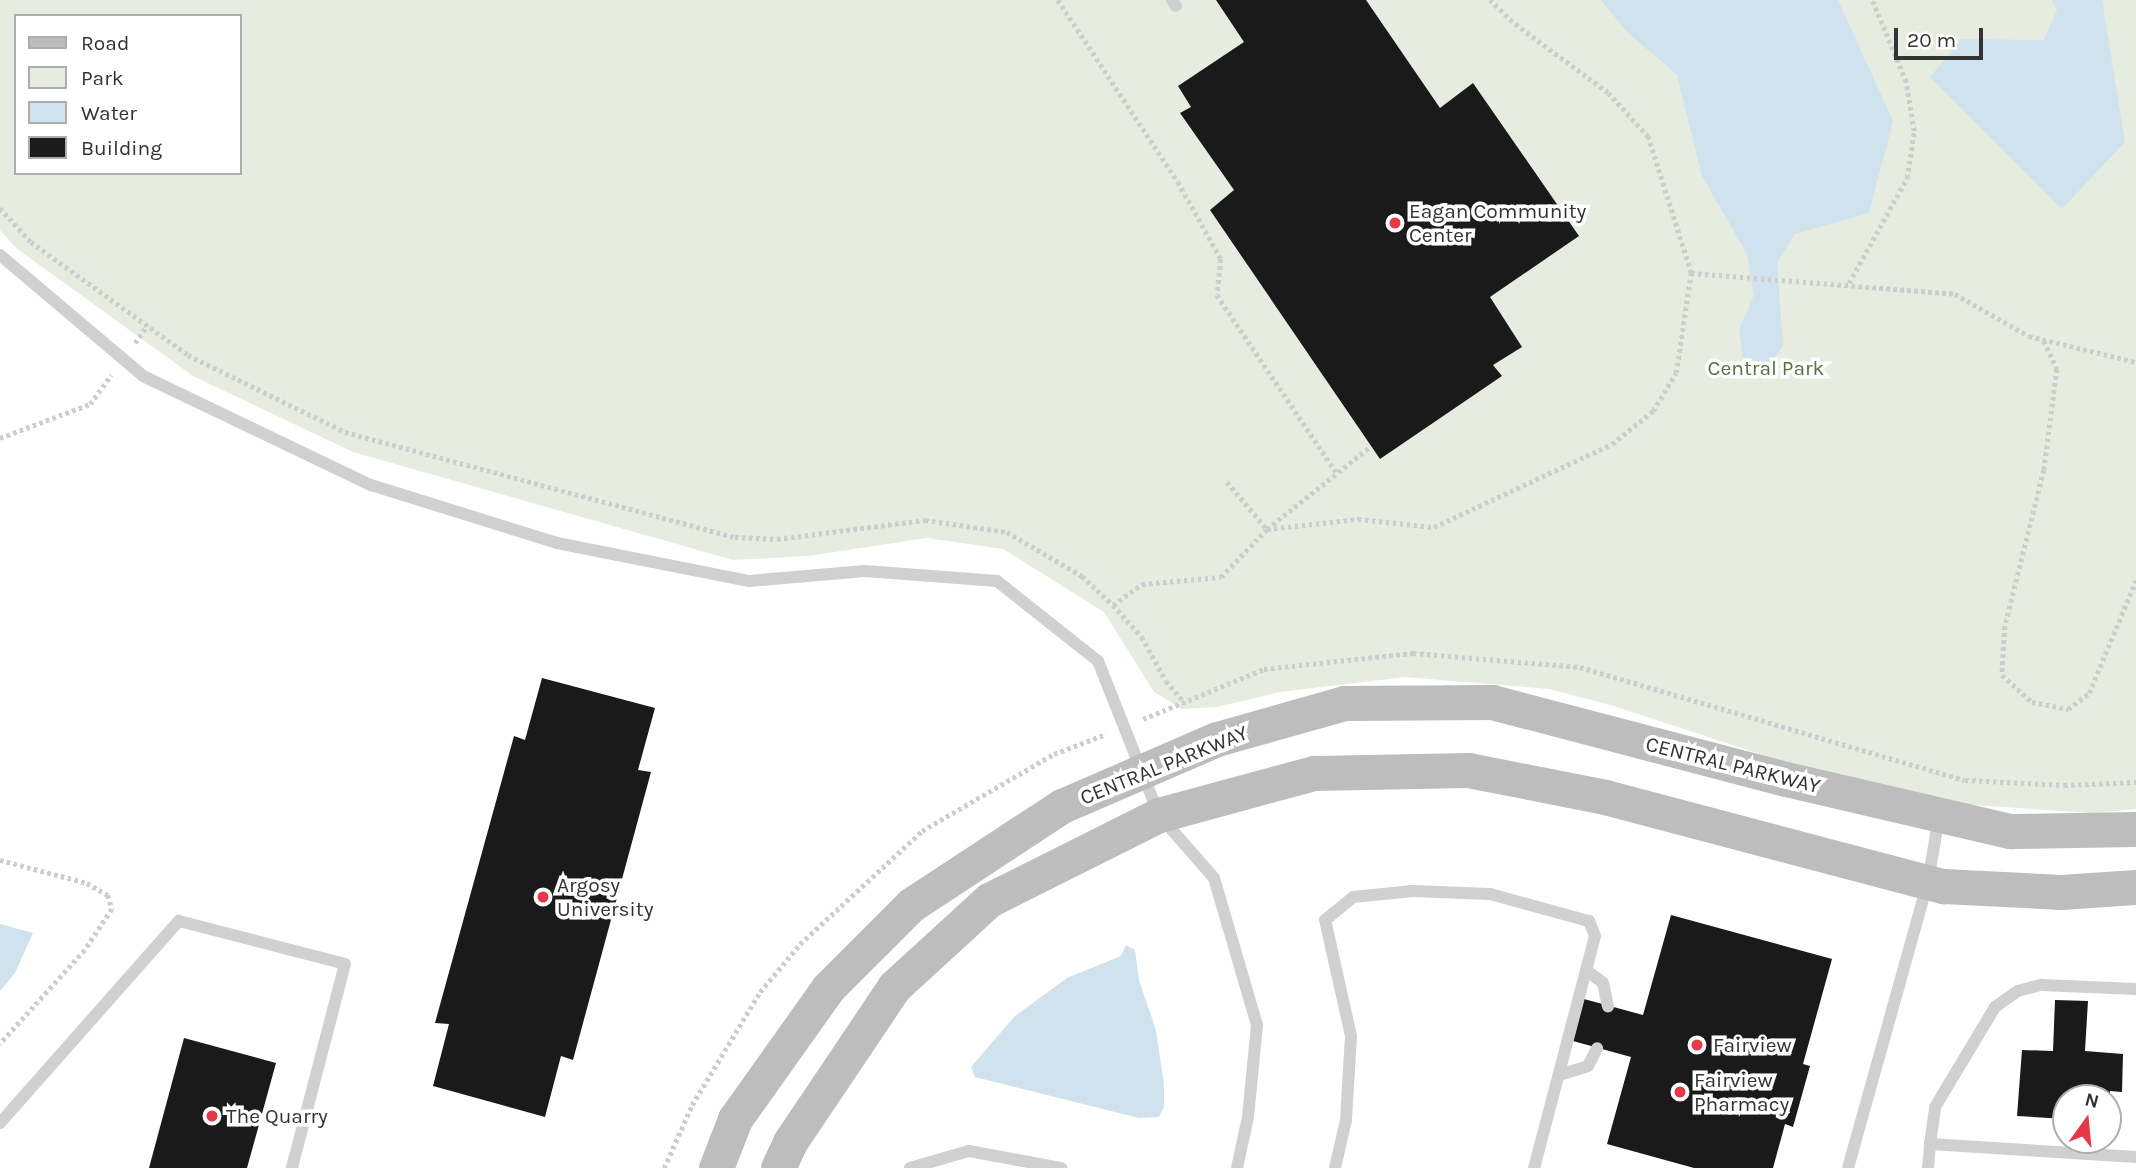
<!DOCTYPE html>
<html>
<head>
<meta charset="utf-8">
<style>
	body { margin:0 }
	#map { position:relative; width:2136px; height:1168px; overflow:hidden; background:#fff; font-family:Karla,sans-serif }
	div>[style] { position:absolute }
	.green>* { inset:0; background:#e6ecdf }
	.water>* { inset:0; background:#cfe2ee }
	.building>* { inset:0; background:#1a1a1a }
	.path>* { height:4.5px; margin-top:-2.25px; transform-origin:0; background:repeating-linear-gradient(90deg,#cdcdcd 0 3.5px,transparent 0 7px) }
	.lane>* { height:12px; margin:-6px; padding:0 6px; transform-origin:6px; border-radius:6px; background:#d0d0d0 }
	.secondary>* { height:35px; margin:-17.5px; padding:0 17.5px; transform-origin:17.5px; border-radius:17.5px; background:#bdbdbd }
	.dots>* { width:19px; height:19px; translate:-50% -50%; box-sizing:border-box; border:4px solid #fff; border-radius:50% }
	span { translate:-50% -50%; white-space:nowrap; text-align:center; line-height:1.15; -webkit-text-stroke:7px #fff; paint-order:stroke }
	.poi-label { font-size:21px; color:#333 }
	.left { translate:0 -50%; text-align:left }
	.park-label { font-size:21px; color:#56703f }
	.street-label { font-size:21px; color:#333 }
	.legend { position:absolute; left:14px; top:14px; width:228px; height:161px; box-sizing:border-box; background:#fff; border:2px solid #adadad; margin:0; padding:9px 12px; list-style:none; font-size:21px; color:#333 }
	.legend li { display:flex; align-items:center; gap:14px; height:35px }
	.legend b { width:35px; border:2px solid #adadad }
	.north { position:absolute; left:2052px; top:1084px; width:70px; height:70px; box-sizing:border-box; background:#fff; border:2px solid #adadad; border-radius:50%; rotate:15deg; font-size:19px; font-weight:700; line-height:28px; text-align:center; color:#333 }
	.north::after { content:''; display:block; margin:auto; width:24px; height:32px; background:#e63946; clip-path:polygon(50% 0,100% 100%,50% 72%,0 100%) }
	.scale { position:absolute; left:1894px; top:28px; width:89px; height:32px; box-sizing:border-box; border:4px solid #333; border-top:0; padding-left:9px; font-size:21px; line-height:24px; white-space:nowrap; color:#333; -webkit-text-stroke:5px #fff; paint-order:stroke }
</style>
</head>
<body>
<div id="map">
	<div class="green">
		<i style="clip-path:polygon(evenodd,0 0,2136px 0,2136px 809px,2094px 813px,1956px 804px,1772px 758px,1614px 706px,1549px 689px,1405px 677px,1280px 692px,1217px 707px,1182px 709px,1154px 692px,1104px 612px,1003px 549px,927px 538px,808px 556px,733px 560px,353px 452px,193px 376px,16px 248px,0 230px,0 0,16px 16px,240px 16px,240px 173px,16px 173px,16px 16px)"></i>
	</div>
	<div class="water">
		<i style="clip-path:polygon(1601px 0,1838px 0,1893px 121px,1869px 213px,1795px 234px,1777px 263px,1783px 345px,1764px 377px,1745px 369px,1739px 330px,1754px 295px,1747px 254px,1702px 176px,1677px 75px,1627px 32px)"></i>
		<i style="clip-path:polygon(2052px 0,2102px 0,2125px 142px,2062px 209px,1930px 77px,1962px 39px,2044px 40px,2057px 10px)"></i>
		<i style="clip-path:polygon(0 924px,33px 933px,15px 973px,0 991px)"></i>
		<i style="clip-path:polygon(1126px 945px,1135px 950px,1139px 980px,1156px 1030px,1164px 1085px,1164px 1107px,1159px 1117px,1139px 1118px,975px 1077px,971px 1067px,1015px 1016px,1067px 978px,1121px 956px)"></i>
	</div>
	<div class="building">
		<i style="clip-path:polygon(1216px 0,1366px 0,1440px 108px,1473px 83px,1579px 236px,1490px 297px,1522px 347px,1493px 365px,1502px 376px,1380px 459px,1210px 210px,1234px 190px,1180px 113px,1191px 107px,1178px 86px,1244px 42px)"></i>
		<i style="clip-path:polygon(542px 678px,655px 708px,638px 770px,651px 772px,573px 1060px,561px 1056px,545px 1117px,433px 1086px,449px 1024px,435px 1023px,514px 736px,525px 740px)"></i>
		<i style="clip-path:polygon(1671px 915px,1832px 959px,1803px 1064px,1810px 1066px,1793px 1127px,1785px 1124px,1773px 1168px,1694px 1168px,1607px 1144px,1631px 1057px,1573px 1041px,1584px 999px,1643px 1015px)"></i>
		<i style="clip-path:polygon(2055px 1000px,2088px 1001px,2085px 1051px,2123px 1054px,2122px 1092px,2110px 1091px,2110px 1098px,2066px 1098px,2066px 1119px,2017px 1116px,2022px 1050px,2053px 1051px)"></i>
		<i style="clip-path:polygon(184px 1038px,276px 1063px,247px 1168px,149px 1168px)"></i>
	</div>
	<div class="path">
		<i style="left:1058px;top:0;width:218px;rotate:56.6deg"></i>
		<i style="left:1178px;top:182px;width:88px;rotate:60.8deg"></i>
		<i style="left:1221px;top:259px;width:36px;rotate:96deg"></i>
		<i style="left:1217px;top:295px;width:213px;rotate:56.1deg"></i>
		<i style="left:0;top:208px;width:46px;rotate:47.6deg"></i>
		<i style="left:31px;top:242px;width:193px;rotate:35.7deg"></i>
		<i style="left:188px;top:355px;width:175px;rotate:26.1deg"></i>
		<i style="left:345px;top:432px;width:404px;rotate:15.1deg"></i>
		<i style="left:735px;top:537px;width:42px;rotate:2.7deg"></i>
		<i style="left:777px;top:539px;width:149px;rotate:-7.3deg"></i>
		<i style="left:925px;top:520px;width:83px;rotate:8.3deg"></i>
		<i style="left:1007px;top:532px;width:87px;rotate:30.4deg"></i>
		<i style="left:1082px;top:576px;width:42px;rotate:43.1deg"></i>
		<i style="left:1113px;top:605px;width:43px;rotate:47.8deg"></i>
		<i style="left:1142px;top:637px;width:50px;rotate:61.4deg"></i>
		<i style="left:1166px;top:681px;width:28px;rotate:49deg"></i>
		<i style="left:1691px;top:273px;width:265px;rotate:4.5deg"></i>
		<i style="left:1955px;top:294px;width:85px;rotate:29.6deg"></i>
		<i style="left:2029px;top:336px;width:110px;rotate:13.7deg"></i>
		<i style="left:1849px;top:283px;width:120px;rotate:-61.1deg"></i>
		<i style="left:1907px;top:178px;width:48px;rotate:-81.5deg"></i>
		<i style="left:1914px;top:131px;width:50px;rotate:-99.3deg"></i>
		<i style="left:1906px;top:82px;width:89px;rotate:-112.5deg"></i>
		<i style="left:2044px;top:341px;width:31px;rotate:65deg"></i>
		<i style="left:2057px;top:369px;width:102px;rotate:97.3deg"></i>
		<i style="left:2044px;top:470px;width:161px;rotate:104deg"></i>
		<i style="left:2005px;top:626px;width:49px;rotate:93.5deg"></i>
		<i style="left:2002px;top:675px;width:40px;rotate:42deg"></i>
		<i style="left:2032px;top:702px;width:37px;rotate:11deg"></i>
		<i style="left:2068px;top:709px;width:26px;rotate:-37deg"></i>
		<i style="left:2089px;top:693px;width:122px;rotate:-67.4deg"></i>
		<i style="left:135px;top:343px;width:22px;rotate:-56deg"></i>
		<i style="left:0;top:438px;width:96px;rotate:-20.7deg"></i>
		<i style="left:90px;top:404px;width:36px;rotate:-54deg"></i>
		<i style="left:1227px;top:482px;width:62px;rotate:49.6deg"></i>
		<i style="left:1267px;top:529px;width:92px;rotate:-6.3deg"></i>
		<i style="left:1358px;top:519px;width:76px;rotate:6deg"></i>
		<i style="left:1434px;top:527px;width:196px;rotate:-25deg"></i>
		<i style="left:1612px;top:444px;width:53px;rotate:-38.8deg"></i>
		<i style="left:1653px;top:411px;width:44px;rotate:-58.8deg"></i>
		<i style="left:1676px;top:373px;width:101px;rotate:-81.5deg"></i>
		<i style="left:1691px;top:273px;width:143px;rotate:-107.5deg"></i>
		<i style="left:1648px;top:137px;width:59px;rotate:-132.3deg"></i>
		<i style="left:1608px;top:93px;width:119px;rotate:-143.5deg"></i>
		<i style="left:1512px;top:22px;width:31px;rotate:-135deg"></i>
		<i style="left:1113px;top:605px;width:36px;rotate:-36deg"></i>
		<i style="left:1142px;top:584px;width:79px;rotate:-5.1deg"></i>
		<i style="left:1221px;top:577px;width:66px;rotate:-46.2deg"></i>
		<i style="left:1267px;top:529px;width:133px;rotate:-38.6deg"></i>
		<i style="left:1143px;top:719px;width:131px;rotate:-22.5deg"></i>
		<i style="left:1264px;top:669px;width:150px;rotate:-6.1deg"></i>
		<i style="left:1413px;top:653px;width:168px;rotate:4.8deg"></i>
		<i style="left:1580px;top:667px;width:401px;rotate:16.4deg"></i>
		<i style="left:1965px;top:780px;width:99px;rotate:2.9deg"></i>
		<i style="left:2064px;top:785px;width:72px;rotate:-2.4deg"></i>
		<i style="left:0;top:860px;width:90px;rotate:14.8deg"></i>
		<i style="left:87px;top:883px;width:24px;rotate:30deg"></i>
		<i style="left:108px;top:895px;width:15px;rotate:74deg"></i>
		<i style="left:112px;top:909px;width:49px;rotate:123.4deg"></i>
		<i style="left:85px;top:950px;width:127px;rotate:132.1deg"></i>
		<i style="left:664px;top:1168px;width:69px;rotate:-66deg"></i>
		<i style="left:692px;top:1105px;width:132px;rotate:-59deg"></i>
		<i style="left:760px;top:992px;width:62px;rotate:-50.2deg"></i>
		<i style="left:800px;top:944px;width:166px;rotate:-42.8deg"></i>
		<i style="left:922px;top:831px;width:153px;rotate:-30.3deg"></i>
		<i style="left:1054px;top:754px;width:56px;rotate:-21deg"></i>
	</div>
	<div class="lane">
		<i style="left:1172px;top:0;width:7px;rotate:56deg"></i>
		<i style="left:0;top:255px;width:187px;rotate:40.2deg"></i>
		<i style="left:143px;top:376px;width:253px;rotate:25.6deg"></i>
		<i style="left:371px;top:485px;width:195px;rotate:17.3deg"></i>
		<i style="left:557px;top:543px;width:196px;rotate:11.2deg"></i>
		<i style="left:749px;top:581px;width:116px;rotate:-4.9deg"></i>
		<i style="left:865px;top:571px;width:132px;rotate:4.3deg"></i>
		<i style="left:997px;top:581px;width:129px;rotate:38.4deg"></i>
		<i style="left:1098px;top:661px;width:166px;rotate:68.4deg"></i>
		<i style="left:1159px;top:815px;width:84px;rotate:48.9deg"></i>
		<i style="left:1214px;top:878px;width:153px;rotate:73.7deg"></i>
		<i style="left:1257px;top:1025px;width:92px;rotate:95.6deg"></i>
		<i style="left:1248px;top:1117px;width:52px;rotate:102.2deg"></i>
		<i style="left:1586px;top:970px;width:21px;rotate:37deg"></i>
		<i style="left:1603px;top:983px;width:24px;rotate:78deg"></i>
		<i style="left:1559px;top:1075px;width:30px;rotate:-17deg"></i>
		<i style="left:1588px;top:1066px;width:20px;rotate:-63deg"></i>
		<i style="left:0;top:1123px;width:270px;rotate:-48.5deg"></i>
		<i style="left:179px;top:921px;width:171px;rotate:14.5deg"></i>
		<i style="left:345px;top:964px;width:211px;rotate:104.6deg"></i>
		<i style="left:1930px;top:1144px;width:37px;rotate:-82deg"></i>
		<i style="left:1935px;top:1107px;width:117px;rotate:-59deg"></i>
		<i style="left:1995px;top:1007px;width:28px;rotate:-35deg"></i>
		<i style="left:2018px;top:991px;width:24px;rotate:-15deg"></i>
		<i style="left:2041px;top:985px;width:95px;rotate:2.4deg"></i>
		<i style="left:910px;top:1168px;width:61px;rotate:-16.1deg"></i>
		<i style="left:969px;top:1151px;width:94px;rotate:10.5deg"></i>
		<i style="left:1335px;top:1168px;width:49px;rotate:-77.1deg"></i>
		<i style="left:1346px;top:1120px;width:84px;rotate:-86.6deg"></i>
		<i style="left:1351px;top:1036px;width:119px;rotate:-102.6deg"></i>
		<i style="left:1325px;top:920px;width:36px;rotate:-39deg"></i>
		<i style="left:1353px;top:897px;width:60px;rotate:-5.7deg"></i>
		<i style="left:1413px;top:891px;width:77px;rotate:2.2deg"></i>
		<i style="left:1490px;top:894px;width:103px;rotate:15.3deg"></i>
		<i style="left:1589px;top:921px;width:16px;rotate:68deg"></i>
		<i style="left:1595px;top:936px;width:240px;rotate:104.7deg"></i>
		<i style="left:1848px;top:1168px;width:297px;rotate:-74.4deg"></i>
		<i style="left:1928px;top:882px;width:67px;rotate:-80.5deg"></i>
		<i style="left:1928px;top:1168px;width:24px;rotate:-85deg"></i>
		<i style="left:1930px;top:1144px;width:206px;rotate:3.6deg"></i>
	</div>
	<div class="secondary">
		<i style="left:716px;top:1168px;width:53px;rotate:-68.8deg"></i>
		<i style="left:735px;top:1119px;width:161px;rotate:-54.6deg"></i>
		<i style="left:828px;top:988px;width:117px;rotate:-45deg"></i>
		<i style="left:911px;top:905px;width:181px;rotate:-33.3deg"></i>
		<i style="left:1062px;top:806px;width:169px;rotate:-23.4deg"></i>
		<i style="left:1217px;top:739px;width:132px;rotate:-15.8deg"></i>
		<i style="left:1344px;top:703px;width:148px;rotate:-0.4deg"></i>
		<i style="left:1492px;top:702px;width:304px;rotate:14.7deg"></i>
		<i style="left:1786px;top:779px;width:230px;rotate:13.1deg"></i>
		<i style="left:2010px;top:831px;width:126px;rotate:-0.9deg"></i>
		<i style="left:778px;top:1168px;width:29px;rotate:-65deg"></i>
		<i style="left:790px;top:1142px;width:187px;rotate:-56.1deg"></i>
		<i style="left:894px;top:987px;width:129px;rotate:-42.5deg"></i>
		<i style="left:989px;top:900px;width:190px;rotate:-26.6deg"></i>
		<i style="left:1159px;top:815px;width:161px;rotate:-15.2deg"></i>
		<i style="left:1314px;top:773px;width:154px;rotate:-1.1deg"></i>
		<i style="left:1468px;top:770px;width:140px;rotate:11.1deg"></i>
		<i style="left:1605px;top:797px;width:350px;rotate:14.8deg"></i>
		<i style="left:1943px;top:886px;width:118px;rotate:2.9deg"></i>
		<i style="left:2061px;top:892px;width:75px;rotate:-3.8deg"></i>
	</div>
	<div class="dots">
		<i style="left:1395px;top:223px;background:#e63946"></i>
		<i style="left:543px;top:897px;background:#e63946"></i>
		<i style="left:1697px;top:1045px;background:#e63946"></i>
		<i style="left:1680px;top:1092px;background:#e63946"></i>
		<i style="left:212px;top:1116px;background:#e63946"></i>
	</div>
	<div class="poi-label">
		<span class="left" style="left:1409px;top:223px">Eagan Community<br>Center</span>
		<span class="left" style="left:557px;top:897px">Argosy<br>University</span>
		<span class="left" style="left:1713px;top:1045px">Fairview</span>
		<span class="left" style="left:1694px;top:1092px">Fairview<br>Pharmacy</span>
		<span class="left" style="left:226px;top:1116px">The Quarry</span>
	</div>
	<div class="park-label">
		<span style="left:1766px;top:368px">Central Park</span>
	</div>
	<div class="street-label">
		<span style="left:1164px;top:765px;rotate:-22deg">CENTRAL PARKWAY</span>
		<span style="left:1733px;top:765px;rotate:14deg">CENTRAL PARKWAY</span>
	</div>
	<ul class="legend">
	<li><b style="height:9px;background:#bdbdbd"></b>Road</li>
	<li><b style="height:19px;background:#e6ecdf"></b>Park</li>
	<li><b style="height:19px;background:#cfe2ee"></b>Water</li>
	<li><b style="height:19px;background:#1a1a1a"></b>Building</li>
	</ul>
	<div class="north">N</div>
	<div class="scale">20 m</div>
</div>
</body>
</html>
